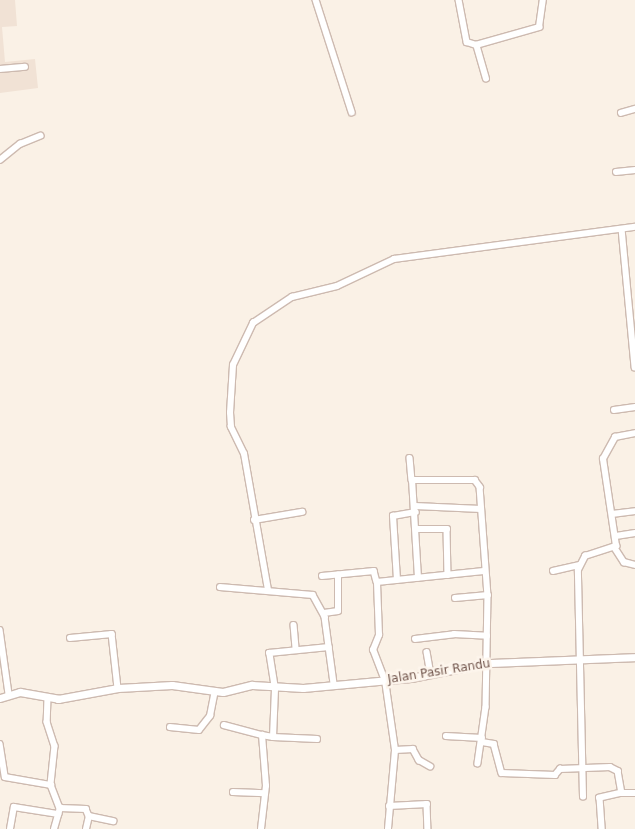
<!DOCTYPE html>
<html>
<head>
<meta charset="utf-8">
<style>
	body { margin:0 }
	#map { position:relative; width:635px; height:829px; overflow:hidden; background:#faf1e6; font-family:"DejaVu Sans",sans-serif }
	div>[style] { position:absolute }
	.residential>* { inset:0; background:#f1e2d5 }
	.roads { filter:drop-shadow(1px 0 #cdbab0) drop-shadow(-1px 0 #cdbab0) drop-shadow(0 1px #cdbab0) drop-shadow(0 -1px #cdbab0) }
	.minor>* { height:5.5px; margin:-2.75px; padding:0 2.75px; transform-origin:2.75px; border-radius:2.75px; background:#fff }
	.tertiary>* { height:7px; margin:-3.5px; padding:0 3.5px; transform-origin:3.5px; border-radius:3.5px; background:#fff }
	span { translate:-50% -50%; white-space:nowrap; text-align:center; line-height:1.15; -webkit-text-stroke:5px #fdf5ec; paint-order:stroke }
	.street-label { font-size:12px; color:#72564d }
</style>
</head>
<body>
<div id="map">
	<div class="residential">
		<i style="clip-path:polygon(0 0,15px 0,17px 26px,2px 27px,5px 62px,35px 59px,38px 88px,0 93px)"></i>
	</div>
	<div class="roads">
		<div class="minor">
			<i style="left:316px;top:0;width:118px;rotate:72.2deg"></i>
			<i style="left:459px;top:0;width:43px;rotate:79.2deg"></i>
			<i style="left:467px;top:42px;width:9px;rotate:18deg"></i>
			<i style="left:0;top:69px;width:25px;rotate:-5deg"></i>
			<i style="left:486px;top:79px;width:35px;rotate:-106deg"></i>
			<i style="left:476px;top:45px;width:66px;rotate:-15.9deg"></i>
			<i style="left:539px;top:27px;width:27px;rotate:-82deg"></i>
			<i style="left:621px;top:113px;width:15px;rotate:-16deg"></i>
			<i style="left:0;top:160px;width:26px;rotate:-39deg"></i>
			<i style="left:20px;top:144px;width:22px;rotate:-22deg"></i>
			<i style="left:616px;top:172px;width:19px;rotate:-6deg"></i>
			<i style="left:622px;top:229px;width:139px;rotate:84.6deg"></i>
			<i style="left:614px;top:410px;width:21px;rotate:-8deg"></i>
			<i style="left:410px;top:458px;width:22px;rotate:85deg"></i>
			<i style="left:415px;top:506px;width:66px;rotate:2.6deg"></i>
			<i style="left:612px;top:514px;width:23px;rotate:-7deg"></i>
			<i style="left:254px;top:520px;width:49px;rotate:-9.5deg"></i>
			<i style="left:417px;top:529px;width:30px"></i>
			<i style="left:447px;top:529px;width:46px;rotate:88.8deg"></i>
			<i style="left:616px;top:536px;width:19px;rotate:-9deg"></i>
			<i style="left:615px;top:548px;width:17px;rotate:57deg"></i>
			<i style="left:624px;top:562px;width:11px;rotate:15deg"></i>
			<i style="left:553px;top:571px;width:27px;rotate:-13deg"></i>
			<i style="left:322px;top:576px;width:52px;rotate:-5.5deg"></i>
			<i style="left:374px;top:571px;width:11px;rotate:75deg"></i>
			<i style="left:418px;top:578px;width:98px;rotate:-93.5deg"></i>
			<i style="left:412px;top:480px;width:63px"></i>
			<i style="left:475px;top:480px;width:9px;rotate:54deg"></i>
			<i style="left:480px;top:487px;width:108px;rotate:85.8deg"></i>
			<i style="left:488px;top:595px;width:112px;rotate:91deg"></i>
			<i style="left:486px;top:707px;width:57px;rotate:98.1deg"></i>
			<i style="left:397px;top:580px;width:64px;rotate:-93.6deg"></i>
			<i style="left:393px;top:516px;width:23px;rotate:-10deg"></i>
			<i style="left:220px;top:587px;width:93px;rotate:4.9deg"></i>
			<i style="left:313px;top:595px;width:25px;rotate:61deg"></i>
			<i style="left:325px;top:617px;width:68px;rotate:82.3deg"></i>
			<i style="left:268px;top:590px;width:138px;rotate:-100deg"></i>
			<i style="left:244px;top:454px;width:30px;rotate:-116deg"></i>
			<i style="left:231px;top:427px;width:14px;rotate:-94deg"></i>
			<i style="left:230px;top:413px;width:48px;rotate:-86.4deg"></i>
			<i style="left:233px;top:365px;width:47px;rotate:-64.5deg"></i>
			<i style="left:253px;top:323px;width:47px;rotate:-33.7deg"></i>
			<i style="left:292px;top:297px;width:46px;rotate:-13.7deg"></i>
			<i style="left:337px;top:286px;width:63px;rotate:-25.3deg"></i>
			<i style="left:394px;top:259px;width:243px;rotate:-7.6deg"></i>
			<i style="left:455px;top:598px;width:33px;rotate:-5deg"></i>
			<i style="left:324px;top:613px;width:14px;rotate:-8deg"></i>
			<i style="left:338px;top:611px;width:36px;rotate:-90deg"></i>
			<i style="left:294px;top:625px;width:25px;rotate:85deg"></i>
			<i style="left:0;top:630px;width:65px;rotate:82deg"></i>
			<i style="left:70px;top:638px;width:42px;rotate:-5.4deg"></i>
			<i style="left:112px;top:634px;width:54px;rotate:83.7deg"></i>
			<i style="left:415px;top:639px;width:39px;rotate:-7deg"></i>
			<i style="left:454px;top:634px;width:33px;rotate:3deg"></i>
			<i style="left:427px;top:652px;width:23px;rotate:80deg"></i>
			<i style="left:48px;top:698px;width:24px;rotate:92deg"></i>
			<i style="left:47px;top:722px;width:25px;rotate:72deg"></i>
			<i style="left:55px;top:746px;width:39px;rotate:96deg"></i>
			<i style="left:51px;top:785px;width:25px;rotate:69deg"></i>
			<i style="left:224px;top:725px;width:39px;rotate:15deg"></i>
			<i style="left:170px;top:727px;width:29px;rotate:6deg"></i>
			<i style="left:199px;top:730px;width:18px;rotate:-52deg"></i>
			<i style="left:210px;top:716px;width:25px;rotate:-79deg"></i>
			<i style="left:446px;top:736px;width:36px;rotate:3deg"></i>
			<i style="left:273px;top:737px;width:44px;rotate:2.6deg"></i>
			<i style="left:482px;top:742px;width:12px;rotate:9deg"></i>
			<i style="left:494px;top:744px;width:30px;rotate:75deg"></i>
			<i style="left:502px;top:773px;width:53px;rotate:2.2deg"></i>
			<i style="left:555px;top:775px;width:8px;rotate:-50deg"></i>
			<i style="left:560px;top:769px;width:50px;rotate:-2.3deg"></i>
			<i style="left:610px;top:767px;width:9px;rotate:27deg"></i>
			<i style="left:618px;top:771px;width:22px;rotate:80deg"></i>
			<i style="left:622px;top:793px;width:23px;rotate:167deg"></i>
			<i style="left:600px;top:798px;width:31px;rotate:86deg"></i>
			<i style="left:0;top:744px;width:33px;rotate:81deg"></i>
			<i style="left:5px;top:777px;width:47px;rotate:9.9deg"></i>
			<i style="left:395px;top:750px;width:18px;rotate:-3deg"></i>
			<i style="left:413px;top:749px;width:13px;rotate:61deg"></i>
			<i style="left:419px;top:760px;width:13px;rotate:29deg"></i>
			<i style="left:233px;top:792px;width:32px;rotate:2deg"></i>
			<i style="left:622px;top:793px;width:13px"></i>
			<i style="left:583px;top:797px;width:227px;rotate:-91.3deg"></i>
			<i style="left:578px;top:570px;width:16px;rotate:-63deg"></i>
			<i style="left:585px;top:556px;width:33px;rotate:-18deg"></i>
			<i style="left:616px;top:546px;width:88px;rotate:-98.5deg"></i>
			<i style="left:603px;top:459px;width:25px;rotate:-61deg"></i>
			<i style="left:615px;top:437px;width:20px;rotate:-11deg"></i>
			<i style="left:389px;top:806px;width:38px;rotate:-3deg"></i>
			<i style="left:427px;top:804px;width:25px;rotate:88deg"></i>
			<i style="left:10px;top:829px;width:22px;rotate:-80deg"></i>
			<i style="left:14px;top:807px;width:45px;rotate:9deg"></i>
			<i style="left:54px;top:829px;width:22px;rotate:-74deg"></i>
			<i style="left:60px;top:808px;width:26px;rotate:2deg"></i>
			<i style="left:86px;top:809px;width:8px;rotate:67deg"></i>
			<i style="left:89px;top:816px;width:25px;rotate:12deg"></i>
			<i style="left:86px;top:829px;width:13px;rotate:-77deg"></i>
			<i style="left:261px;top:829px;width:43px;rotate:-83.4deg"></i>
			<i style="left:266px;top:786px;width:51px;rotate:-94.5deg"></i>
			<i style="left:262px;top:735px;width:11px;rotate:10deg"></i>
			<i style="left:273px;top:737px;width:48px;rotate:-87.6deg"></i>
			<i style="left:275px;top:689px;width:36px;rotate:-99deg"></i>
			<i style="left:269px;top:653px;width:60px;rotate:-5.7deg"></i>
			<i style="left:388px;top:829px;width:79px;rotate:-84.9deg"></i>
			<i style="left:395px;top:750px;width:70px;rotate:-98.2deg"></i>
			<i style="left:385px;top:681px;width:33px;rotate:-111deg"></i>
			<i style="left:373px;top:650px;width:16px;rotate:-68deg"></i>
			<i style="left:379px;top:635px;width:53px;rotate:-92.2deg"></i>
			<i style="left:377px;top:582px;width:107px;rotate:-5.9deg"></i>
		</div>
		<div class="tertiary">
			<i style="left:0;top:698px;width:21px;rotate:-17deg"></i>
			<i style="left:20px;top:692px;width:39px;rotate:10deg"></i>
			<i style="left:58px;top:699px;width:61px;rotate:-10.4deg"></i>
			<i style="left:118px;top:688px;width:54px;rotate:-3.2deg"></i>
			<i style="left:172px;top:685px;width:51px;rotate:7.8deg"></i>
			<i style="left:223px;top:692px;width:30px;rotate:-14deg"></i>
			<i style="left:252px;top:685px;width:51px;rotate:3.4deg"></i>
			<i style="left:303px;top:688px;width:108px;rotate:-5.3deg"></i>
			<i style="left:411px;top:678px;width:78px;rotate:-11deg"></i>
			<i style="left:488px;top:663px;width:147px;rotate:-2.3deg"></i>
		</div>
	</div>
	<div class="street-label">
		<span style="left:439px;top:672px;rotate:-9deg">Jalan Pasir Randu</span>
	</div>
</div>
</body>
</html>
